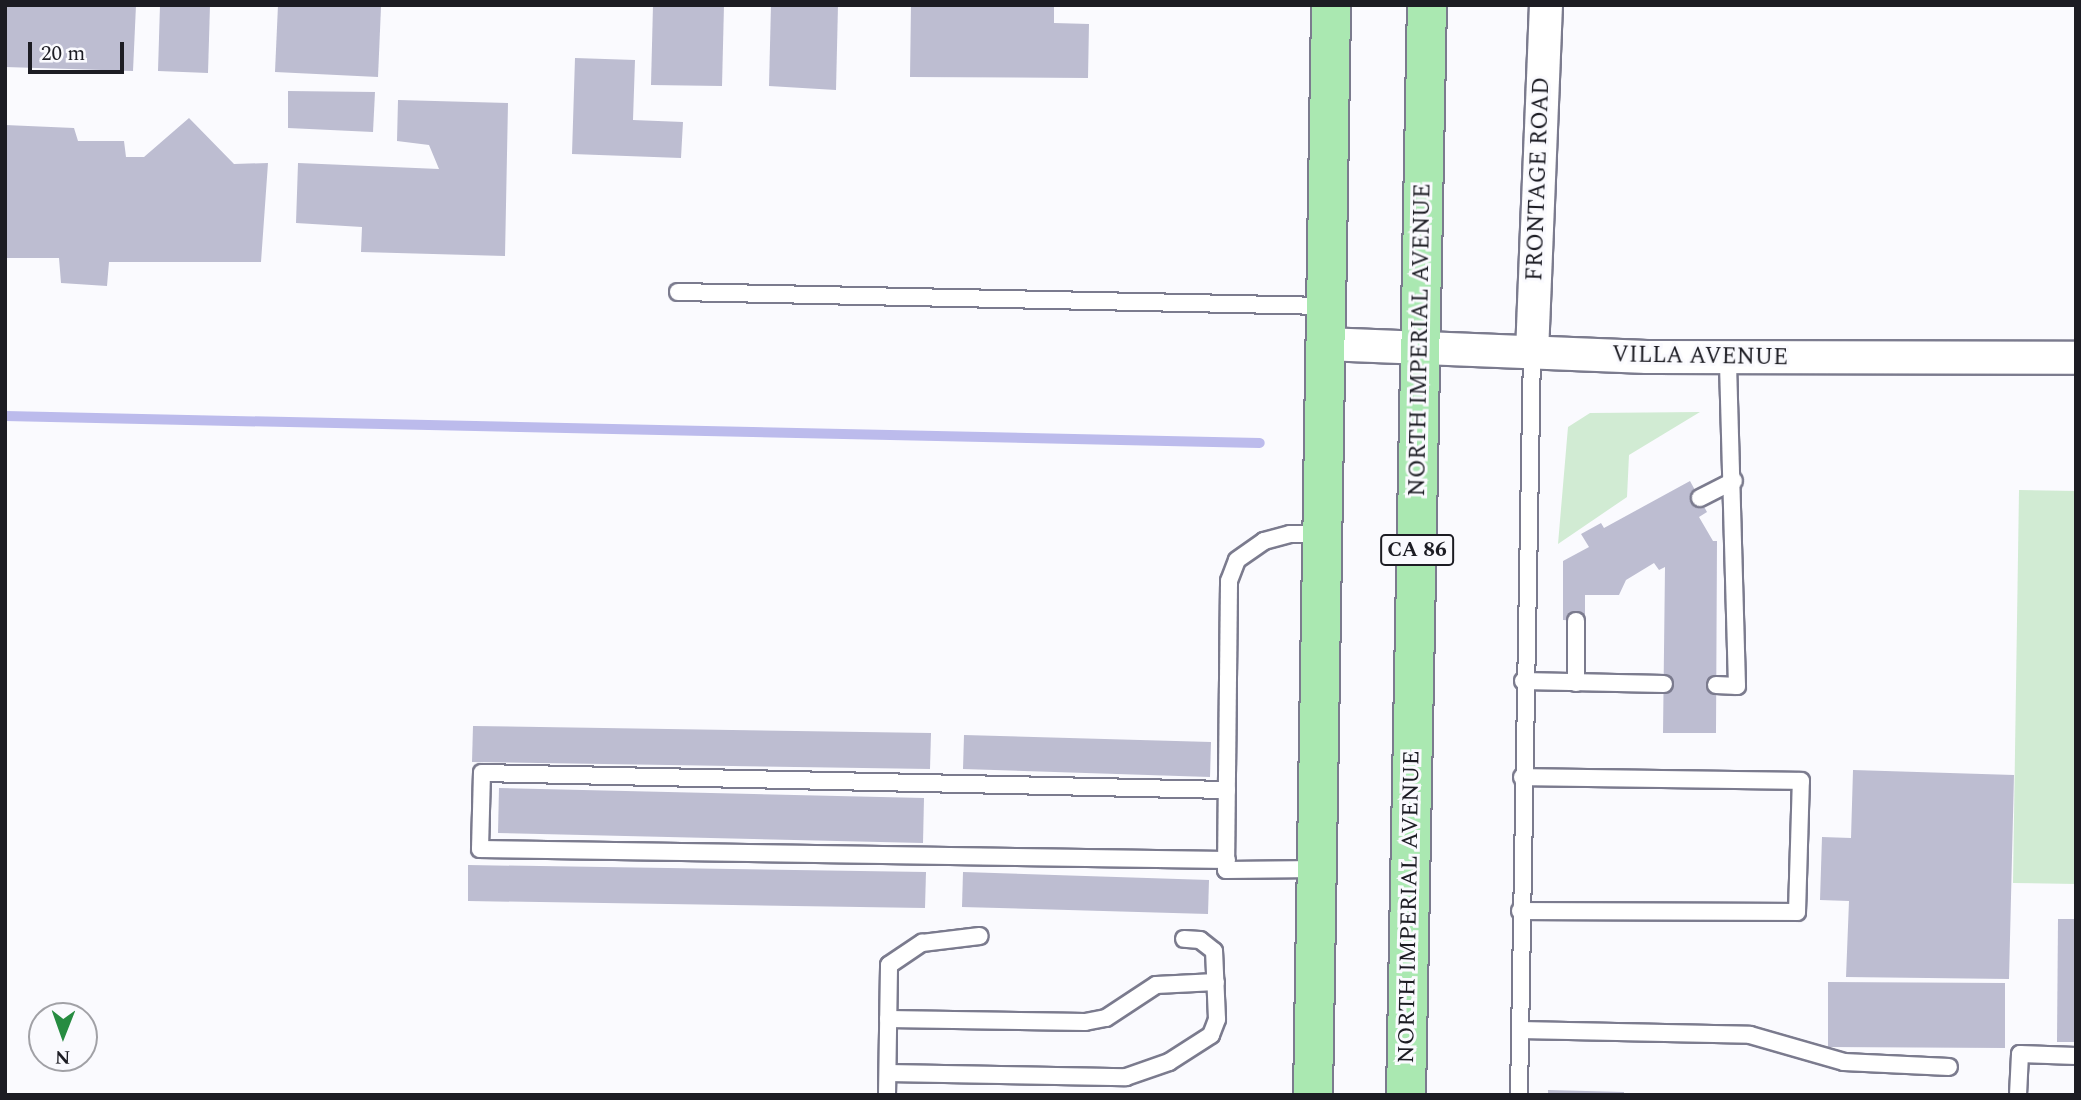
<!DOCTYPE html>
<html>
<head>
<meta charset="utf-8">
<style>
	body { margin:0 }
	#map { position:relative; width:2081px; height:1100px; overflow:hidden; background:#fafafe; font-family:Spectral,serif }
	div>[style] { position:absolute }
	.green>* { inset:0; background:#d1ebd3 }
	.stream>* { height:10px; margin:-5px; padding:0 5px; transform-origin:5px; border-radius:5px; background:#bcbbec }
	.building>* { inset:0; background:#bdbdd1 }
	.roads { filter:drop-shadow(2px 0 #7b7b8e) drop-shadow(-2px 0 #7b7b8e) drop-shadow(0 2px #7b7b8e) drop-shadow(0 -2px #7b7b8e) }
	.lane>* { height:16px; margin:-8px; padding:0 8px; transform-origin:8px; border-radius:8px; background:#fff }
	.street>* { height:32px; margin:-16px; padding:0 16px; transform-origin:16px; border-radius:16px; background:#fff }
	.highway>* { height:38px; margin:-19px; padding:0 19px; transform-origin:19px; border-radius:19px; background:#aae8b1 }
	span { translate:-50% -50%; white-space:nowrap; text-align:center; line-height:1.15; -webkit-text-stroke:6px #fafafe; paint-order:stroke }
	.shield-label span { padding:2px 5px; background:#fafafe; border:2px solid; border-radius:5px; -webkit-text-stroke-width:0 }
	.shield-label { font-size:21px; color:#1c1c23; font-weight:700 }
	.street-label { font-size:23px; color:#1c1c23 }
	.frame { position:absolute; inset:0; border:7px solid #1c1c23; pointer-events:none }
	.north { position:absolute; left:28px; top:1002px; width:70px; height:70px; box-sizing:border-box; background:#fafafe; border:2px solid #a1a1a6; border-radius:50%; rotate:181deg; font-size:19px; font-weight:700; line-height:28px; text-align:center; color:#1c1c23 }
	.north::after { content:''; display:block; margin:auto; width:24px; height:32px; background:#278c41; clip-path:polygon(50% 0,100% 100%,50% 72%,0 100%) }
	.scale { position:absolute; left:28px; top:42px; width:96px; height:32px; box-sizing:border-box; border:4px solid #1c1c23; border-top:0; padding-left:9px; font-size:21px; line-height:24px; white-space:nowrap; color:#1c1c23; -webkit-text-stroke:5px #fafafe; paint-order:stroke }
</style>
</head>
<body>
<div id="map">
	<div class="green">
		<i style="clip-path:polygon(1700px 412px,1629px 455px,1627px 497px,1558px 544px,1568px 427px,1590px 413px)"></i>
		<i style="clip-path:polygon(2019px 490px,2076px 491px,2076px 884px,2013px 883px)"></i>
	</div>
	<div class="stream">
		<i style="left:5px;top:416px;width:1255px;rotate:1.23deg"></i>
	</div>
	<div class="building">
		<i style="clip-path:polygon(5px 5px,136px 5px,133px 71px,5px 67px)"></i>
		<i style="clip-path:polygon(160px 5px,210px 5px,208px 73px,158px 71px)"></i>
		<i style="clip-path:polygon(278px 5px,381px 7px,378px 77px,275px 72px)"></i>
		<i style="clip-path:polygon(653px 5px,724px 5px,722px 86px,651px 85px)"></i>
		<i style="clip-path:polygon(771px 5px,838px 5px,836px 90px,769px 86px)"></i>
		<i style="clip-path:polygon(911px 5px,1054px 5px,1054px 23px,1089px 24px,1088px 78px,910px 77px)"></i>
		<i style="clip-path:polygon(575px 58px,635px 60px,633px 120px,683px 122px,681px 158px,572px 154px)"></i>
		<i style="clip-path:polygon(288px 91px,375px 92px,373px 132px,288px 128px)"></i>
		<i style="clip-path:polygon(398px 100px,508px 103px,505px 256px,361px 252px,362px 227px,296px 223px,298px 163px,439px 169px,429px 145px,397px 141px)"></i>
		<i style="clip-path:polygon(189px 118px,234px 164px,268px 163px,261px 262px,109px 262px,107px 286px,61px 283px,59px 258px,5px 258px,5px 125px,74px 128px,78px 141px,124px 141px,126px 157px,144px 157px)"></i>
		<i style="clip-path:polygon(1690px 481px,1707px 512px,1699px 517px,1713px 541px,1717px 541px,1716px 733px,1663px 733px,1665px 567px,1659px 570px,1654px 563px,1626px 580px,1619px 595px,1585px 595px,1585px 621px,1563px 620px,1563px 561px,1589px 547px,1581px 534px,1601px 523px,1604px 528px)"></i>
		<i style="clip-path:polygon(473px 726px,931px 733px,930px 769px,472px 762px)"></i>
		<i style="clip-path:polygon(964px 735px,1211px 742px,1210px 777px,963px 769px)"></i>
		<i style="clip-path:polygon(1853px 770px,2014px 775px,2009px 979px,1846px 977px,1849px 901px,1820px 900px,1822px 837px,1851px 838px)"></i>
		<i style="clip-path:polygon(499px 788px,924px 798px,923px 843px,498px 833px)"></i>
		<i style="clip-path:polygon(468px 865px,926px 872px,925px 908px,468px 901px)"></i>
		<i style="clip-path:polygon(963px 872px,1209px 880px,1208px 914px,962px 907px)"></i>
		<i style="clip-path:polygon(2058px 919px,2076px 919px,2076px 1042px,2057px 1042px)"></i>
		<i style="clip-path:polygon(1828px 982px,2005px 983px,2005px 1048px,1828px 1047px)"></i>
		<i style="clip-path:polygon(1548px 1090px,1624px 1092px,1624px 1095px,1548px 1095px)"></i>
	</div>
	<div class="roads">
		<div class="lane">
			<i style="left:678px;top:292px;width:648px;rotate:1.24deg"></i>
			<i style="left:1700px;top:498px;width:38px;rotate:-27deg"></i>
			<i style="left:1523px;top:681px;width:141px;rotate:1.2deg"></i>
			<i style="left:1576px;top:683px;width:62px;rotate:-90deg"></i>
			<i style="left:1716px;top:685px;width:21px;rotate:3deg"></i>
			<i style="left:1737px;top:686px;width:328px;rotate:-91.6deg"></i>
			<i style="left:1227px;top:860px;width:747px;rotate:-179.16deg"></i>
			<i style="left:480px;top:849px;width:76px;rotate:-88.5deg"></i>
			<i style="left:482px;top:773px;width:745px;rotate:1.31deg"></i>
			<i style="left:1317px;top:869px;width:91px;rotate:179.4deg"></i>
			<i style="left:1226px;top:870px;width:289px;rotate:-89.4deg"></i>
			<i style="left:1229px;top:581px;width:22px;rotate:-69deg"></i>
			<i style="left:1237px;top:560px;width:33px;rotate:-35deg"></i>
			<i style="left:1264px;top:541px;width:27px;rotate:-15deg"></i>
			<i style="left:1290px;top:534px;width:32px"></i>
			<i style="left:1520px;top:911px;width:277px;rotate:0.2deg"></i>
			<i style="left:1797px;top:912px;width:131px;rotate:-88.3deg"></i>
			<i style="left:1801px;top:781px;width:279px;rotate:-179.2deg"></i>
			<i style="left:888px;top:1019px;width:197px;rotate:0.9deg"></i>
			<i style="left:1085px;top:1022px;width:21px;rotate:-11deg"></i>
			<i style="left:1106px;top:1018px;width:60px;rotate:-33.4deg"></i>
			<i style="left:1156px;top:985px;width:60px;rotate:-2.9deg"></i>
			<i style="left:1520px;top:1030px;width:230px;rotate:1.2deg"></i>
			<i style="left:1750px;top:1035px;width:98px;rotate:16deg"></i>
			<i style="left:1844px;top:1062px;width:105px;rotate:2.7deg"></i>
			<i style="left:888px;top:1073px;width:238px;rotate:1deg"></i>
			<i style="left:1126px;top:1077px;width:46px;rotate:-19.2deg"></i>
			<i style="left:1169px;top:1062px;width:50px;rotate:-32.7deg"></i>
			<i style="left:1211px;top:1035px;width:17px;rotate:-69deg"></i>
			<i style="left:1217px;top:1019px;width:68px;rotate:-92.5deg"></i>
			<i style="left:1214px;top:951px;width:18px;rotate:-142deg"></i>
			<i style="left:1200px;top:940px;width:16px;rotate:-176deg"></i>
			<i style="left:887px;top:1095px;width:130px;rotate:-89.1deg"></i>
			<i style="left:889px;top:965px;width:40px;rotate:-34deg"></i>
			<i style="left:922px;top:943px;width:58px;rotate:-6.9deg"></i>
			<i style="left:1519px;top:1095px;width:742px;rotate:-89deg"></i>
			<i style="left:2018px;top:1095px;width:41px;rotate:-87.2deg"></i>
			<i style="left:2020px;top:1054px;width:56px;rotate:2deg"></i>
		</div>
		<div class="street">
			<i style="left:1325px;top:344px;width:322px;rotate:2.3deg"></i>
			<i style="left:1647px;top:357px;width:429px;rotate:0.1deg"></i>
			<i style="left:1532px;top:353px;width:348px;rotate:-87.7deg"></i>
		</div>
		<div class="highway">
			<i style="left:1313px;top:1095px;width:1090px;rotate:-89.05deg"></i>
			<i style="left:1406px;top:1095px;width:1090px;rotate:-88.9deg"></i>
		</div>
	</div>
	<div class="shield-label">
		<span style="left:1417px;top:550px">CA 86</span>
	</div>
	<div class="street-label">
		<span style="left:1539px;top:179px;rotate:-88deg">FRONTAGE ROAD</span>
		<span style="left:1421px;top:340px;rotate:-89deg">NORTH IMPERIAL AVENUE</span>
		<span style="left:1700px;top:357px;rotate:1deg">VILLA AVENUE</span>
		<span style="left:1410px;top:907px;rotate:-89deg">NORTH IMPERIAL AVENUE</span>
	</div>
	<div class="frame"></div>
	<div class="north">N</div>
	<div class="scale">20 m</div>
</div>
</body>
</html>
